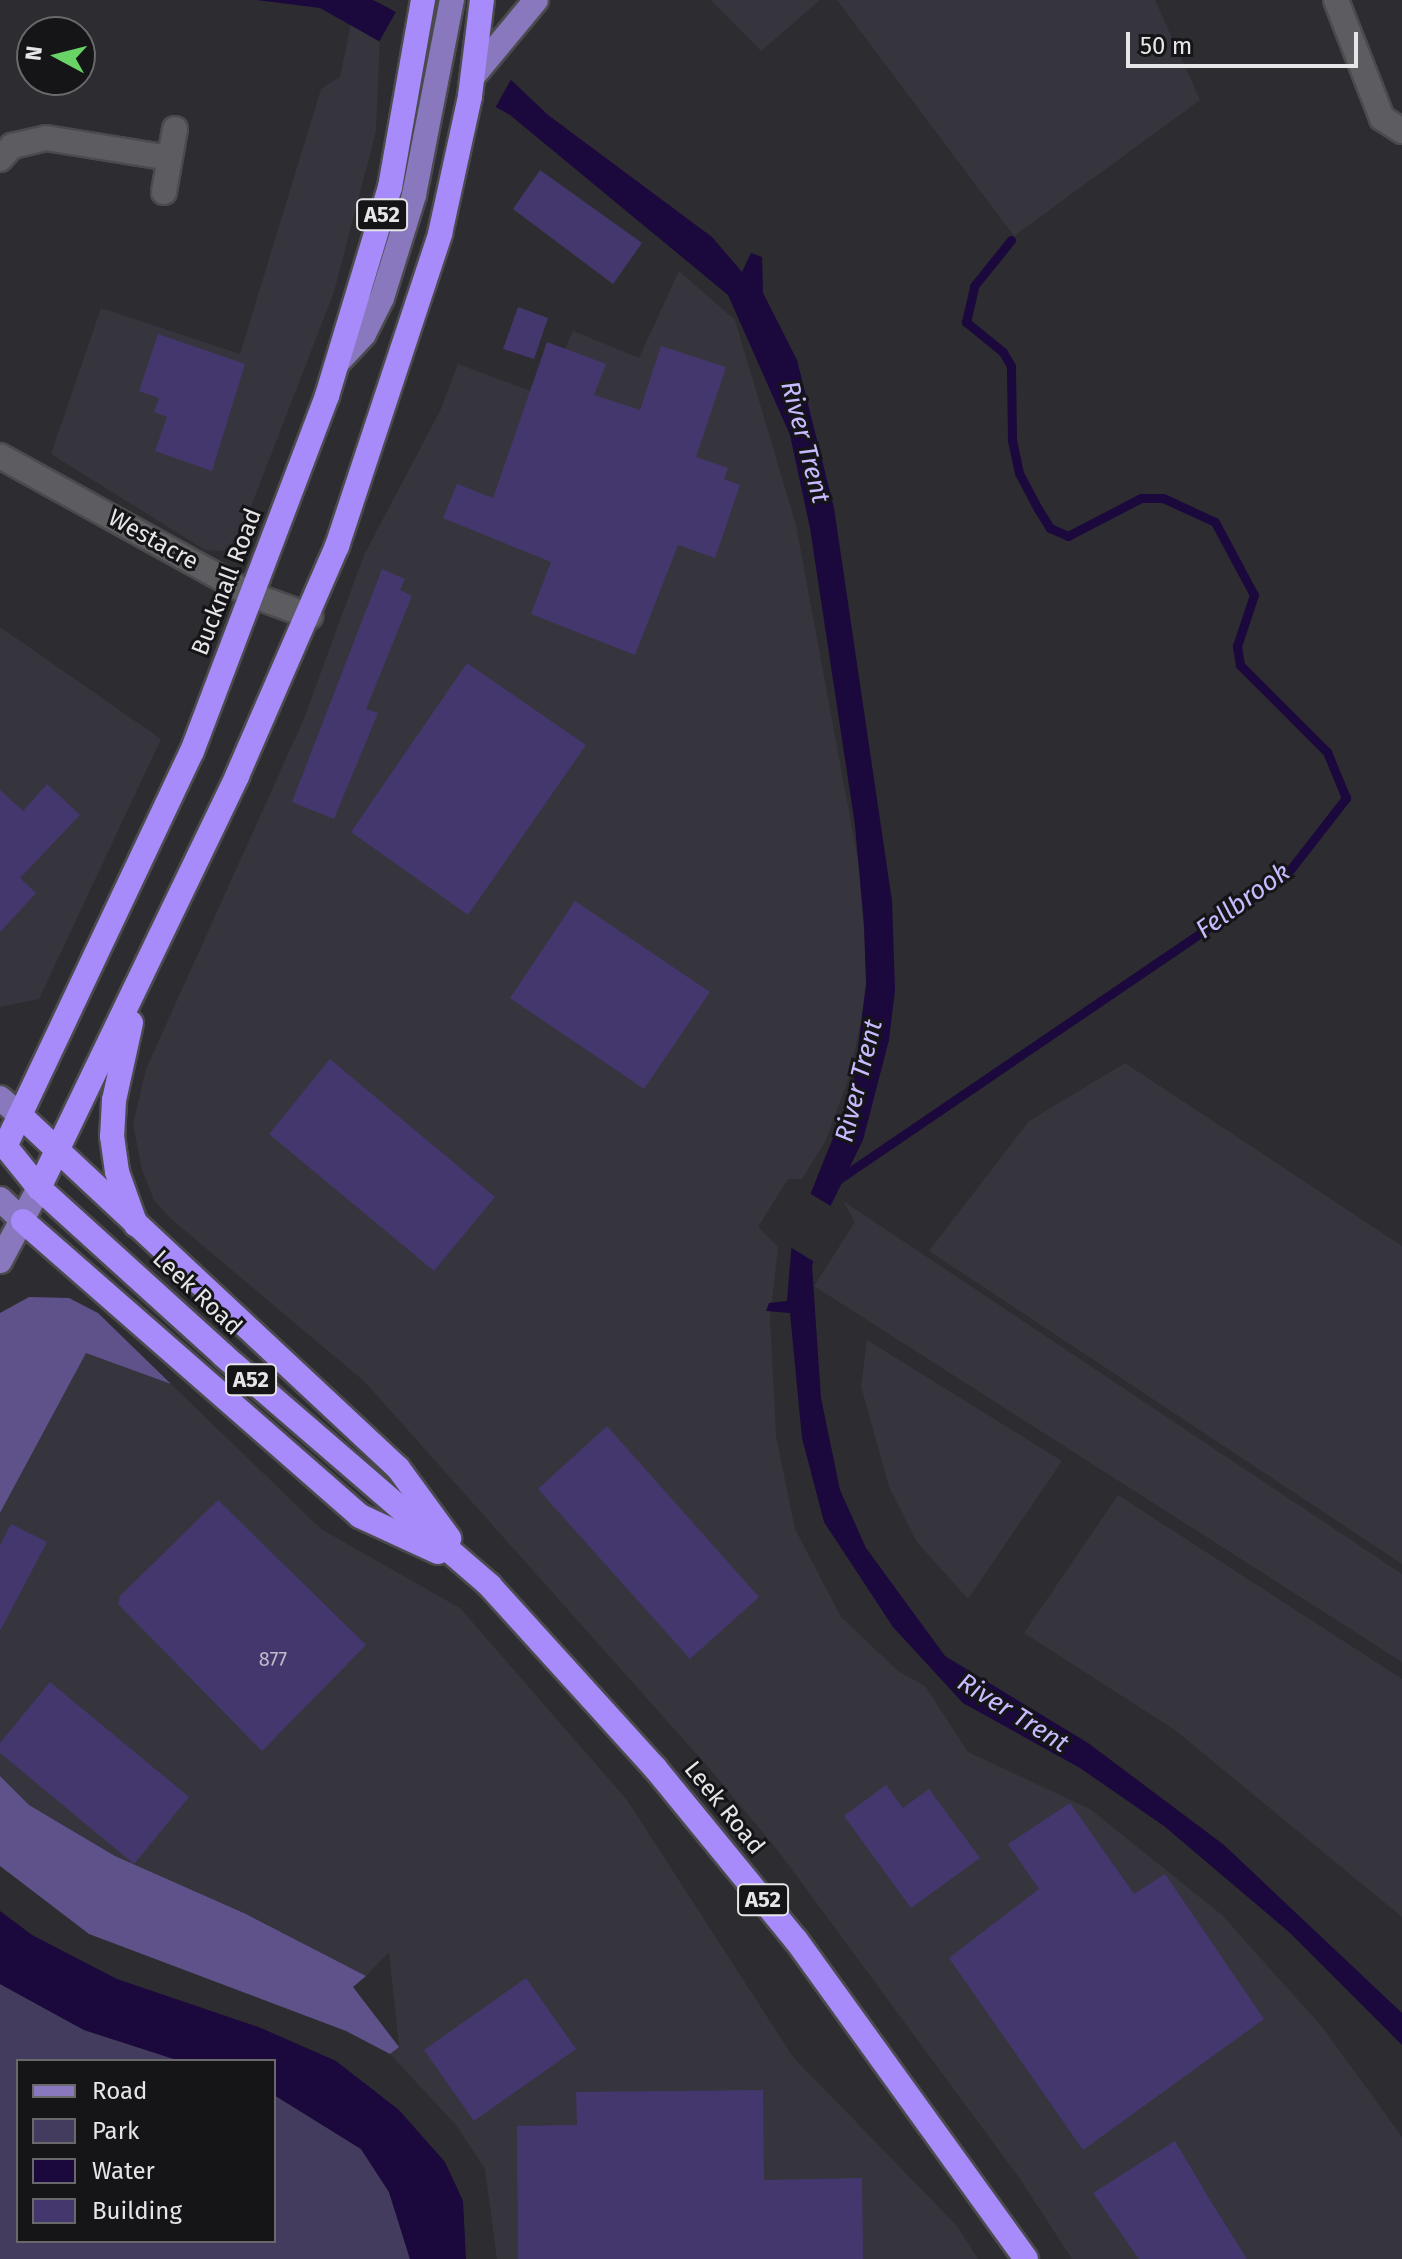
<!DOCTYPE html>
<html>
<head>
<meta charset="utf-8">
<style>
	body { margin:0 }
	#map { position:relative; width:1402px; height:2259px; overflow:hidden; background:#2d2c30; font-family:"Fira Sans",sans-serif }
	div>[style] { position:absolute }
	.built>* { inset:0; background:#36353e }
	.green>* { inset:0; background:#433c5e }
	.forest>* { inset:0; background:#5f528b }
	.water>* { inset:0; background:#1b083c }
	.pier>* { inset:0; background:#2d2c30 }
	.stream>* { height:9px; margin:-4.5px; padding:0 4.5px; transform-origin:4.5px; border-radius:4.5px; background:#1b083c }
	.building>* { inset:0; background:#44376d }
	.roads { filter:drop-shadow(2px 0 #4b4b4e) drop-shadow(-2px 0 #4b4b4e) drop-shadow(0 2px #4b4b4e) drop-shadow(0 -2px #4b4b4e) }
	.minor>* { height:24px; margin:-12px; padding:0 12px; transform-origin:12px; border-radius:12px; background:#5d5c61 }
	.major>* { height:24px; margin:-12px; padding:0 12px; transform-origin:12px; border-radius:12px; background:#8978bd }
	.highway>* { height:24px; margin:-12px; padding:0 12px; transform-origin:12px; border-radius:12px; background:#a78bfb }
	span { translate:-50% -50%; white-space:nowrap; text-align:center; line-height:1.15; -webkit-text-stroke:6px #151517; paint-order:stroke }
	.number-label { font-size:20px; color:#bebaca }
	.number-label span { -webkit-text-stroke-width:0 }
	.shield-label span { padding:2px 6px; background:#151517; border:2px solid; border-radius:6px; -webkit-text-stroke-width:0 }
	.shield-label { font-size:22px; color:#e6e6e9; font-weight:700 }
	.street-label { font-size:24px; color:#e6e6e9 }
	.water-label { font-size:26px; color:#c8baff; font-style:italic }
	.legend { position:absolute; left:16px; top:2059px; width:260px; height:184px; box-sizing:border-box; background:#151517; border:2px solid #69696b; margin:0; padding:10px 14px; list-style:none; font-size:24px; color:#e6e6e9 }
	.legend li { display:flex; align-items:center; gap:16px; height:40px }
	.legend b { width:40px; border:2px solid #69696b }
	.north { position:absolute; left:16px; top:16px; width:80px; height:80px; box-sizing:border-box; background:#151517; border:2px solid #69696b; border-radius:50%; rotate:277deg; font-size:22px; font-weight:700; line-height:32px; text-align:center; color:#e6e6e9 }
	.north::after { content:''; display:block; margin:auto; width:28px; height:36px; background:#67d465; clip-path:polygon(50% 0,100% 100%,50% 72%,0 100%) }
	.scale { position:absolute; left:1126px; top:32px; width:232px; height:36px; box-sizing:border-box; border:4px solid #e6e6e9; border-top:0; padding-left:10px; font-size:24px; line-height:28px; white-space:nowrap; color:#e6e6e9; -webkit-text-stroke:6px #151517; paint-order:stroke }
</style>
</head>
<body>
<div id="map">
	<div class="built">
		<i style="clip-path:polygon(711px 0,820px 0,761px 51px)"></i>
		<i style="clip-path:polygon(837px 0,1155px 0,1200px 100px,1014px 236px)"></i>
		<i style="clip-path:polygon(351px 24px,380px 38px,376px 131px,334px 292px,241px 532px,224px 551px,205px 550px,51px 454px,101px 308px,240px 354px,321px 89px,340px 77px)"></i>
		<i style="clip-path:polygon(679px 271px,735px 320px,796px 525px,859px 866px,868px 985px,850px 1075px,826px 1140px,802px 1179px,788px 1179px,758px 1227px,778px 1247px,770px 1319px,776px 1436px,795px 1529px,841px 1617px,898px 1671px,925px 1686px,968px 1752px,1090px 1809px,1222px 1915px,1323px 2028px,1402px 2137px,1402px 2259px,1072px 2259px,1020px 2179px,779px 1852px,708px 1767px,365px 1382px,170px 1218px,154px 1200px,142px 1170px,133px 1124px,146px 1069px,303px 721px,364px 555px,440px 411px,458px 364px,544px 396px,573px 331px,639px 358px)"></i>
		<i style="clip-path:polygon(0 627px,161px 739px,39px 999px,0 1007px)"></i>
		<i style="clip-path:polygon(1125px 1063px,1402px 1246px,1402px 1564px,929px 1251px,1029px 1121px)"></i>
		<i style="clip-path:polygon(843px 1201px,1402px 1574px,1402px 1662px,814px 1286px,855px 1222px)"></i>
		<i style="clip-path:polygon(867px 1340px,1062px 1461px,968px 1599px,917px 1542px,889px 1487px,861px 1386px)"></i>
		<i style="clip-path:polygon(86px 1352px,171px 1384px,321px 1529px,460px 1608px,627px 1800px,793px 2057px,957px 2226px,978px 2259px,497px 2259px,485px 2169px,456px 2125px,390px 2054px,399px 2046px,389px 1952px,366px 1976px,246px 1914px,115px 1856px,29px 1805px,0 1776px,0 1513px)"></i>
		<i style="clip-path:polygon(1118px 1495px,1402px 1679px,1402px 1917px,1175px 1730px,1024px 1633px)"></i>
	</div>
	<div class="green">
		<i style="clip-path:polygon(0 1984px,84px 2030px,180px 2061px,18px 2061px,18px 2241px,274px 2241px,274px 2095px,361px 2149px,389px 2192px,410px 2259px,0 2259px)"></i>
	</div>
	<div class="forest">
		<i style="clip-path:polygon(29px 1297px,69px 1298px,98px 1313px,171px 1384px,86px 1353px,0 1513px,0 1313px)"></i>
		<i style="clip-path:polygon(0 1776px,29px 1805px,115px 1856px,246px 1914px,366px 1976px,353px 1987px,399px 2047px,390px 2054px,346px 2031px,89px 1934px,0 1866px)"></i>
	</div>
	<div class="water">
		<i style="clip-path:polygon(257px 0,373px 0,385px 6px,507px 76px,548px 115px,712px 237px,742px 272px,751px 253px,762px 257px,763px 293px,797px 360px,834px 508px,892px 901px,895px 990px,889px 1040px,863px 1140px,827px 1213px,812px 1266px,821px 1398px,840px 1490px,866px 1548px,945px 1656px,1088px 1743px,1224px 1845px,1402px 2013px,1402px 2045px,1289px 1932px,1164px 1826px,1080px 1768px,963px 1703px,893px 1627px,824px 1522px,802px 1438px,790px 1313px,766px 1311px,769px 1303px,787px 1301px,792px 1240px,853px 1088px,866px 984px,864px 925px,855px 825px,810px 528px,790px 435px,728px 295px,510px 115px,320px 8px)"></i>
		<i style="clip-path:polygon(0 1911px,32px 1935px,117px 1979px,261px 2028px,336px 2061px,399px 2110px,445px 2162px,463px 2201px,466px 2259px,410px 2259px,389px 2192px,361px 2149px,274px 2095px,274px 2061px,180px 2061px,84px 2030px,0 1984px)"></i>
	</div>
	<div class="pier">
		<i style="clip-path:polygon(398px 8px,513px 76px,494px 110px,379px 42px)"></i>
		<i style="clip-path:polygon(806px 1191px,834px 1208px,816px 1263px,787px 1245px)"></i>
	</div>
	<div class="stream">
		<i style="left:836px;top:1181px;width:544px;rotate:-34.22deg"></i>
		<i style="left:1286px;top:875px;width:98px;rotate:-52.1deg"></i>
		<i style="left:1346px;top:798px;width:50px;rotate:-112.4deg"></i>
		<i style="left:1327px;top:752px;width:123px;rotate:-135deg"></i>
		<i style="left:1240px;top:665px;width:19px;rotate:-99deg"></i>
		<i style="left:1237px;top:646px;width:54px;rotate:-71.6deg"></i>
		<i style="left:1254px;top:595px;width:83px;rotate:-118.1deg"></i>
		<i style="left:1215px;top:522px;width:57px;rotate:-155.2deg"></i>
		<i style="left:1163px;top:498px;width:22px;rotate:180deg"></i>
		<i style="left:1141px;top:498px;width:82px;rotate:152.5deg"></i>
		<i style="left:1068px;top:536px;width:20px;rotate:-156deg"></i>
		<i style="left:1050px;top:528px;width:22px;rotate:-122deg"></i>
		<i style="left:1038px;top:509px;width:41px;rotate:-117.8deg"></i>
		<i style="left:1019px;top:473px;width:34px;rotate:-102deg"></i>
		<i style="left:1012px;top:440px;width:74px;rotate:-90.8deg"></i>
		<i style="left:1011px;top:366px;width:16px;rotate:-120deg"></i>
		<i style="left:1003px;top:352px;width:48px;rotate:-141deg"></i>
		<i style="left:966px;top:322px;width:37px;rotate:-77deg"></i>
		<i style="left:974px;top:286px;width:59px;rotate:-51.2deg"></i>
	</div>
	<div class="building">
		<i style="clip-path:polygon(540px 170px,642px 243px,613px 284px,513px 209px)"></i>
		<i style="clip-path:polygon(518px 307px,548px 318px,534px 359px,503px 349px)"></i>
		<i style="clip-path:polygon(158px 334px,245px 364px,212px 471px,155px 451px,167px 417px,154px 412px,159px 398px,139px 391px)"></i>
		<i style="clip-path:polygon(547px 342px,606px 364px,594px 395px,640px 410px,661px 346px,726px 367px,696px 457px,728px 468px,724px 479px,740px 485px,715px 558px,678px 545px,635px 655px,531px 614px,551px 562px,443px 518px,457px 484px,493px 498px)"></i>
		<i style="clip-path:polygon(382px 569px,405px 579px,400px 590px,412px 596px,366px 709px,378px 713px,334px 819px,292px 802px)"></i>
		<i style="clip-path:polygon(467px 663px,586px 745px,468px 915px,351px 832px)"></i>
		<i style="clip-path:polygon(47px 784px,80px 815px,20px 878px,36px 893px,0 932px,0 790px,23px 811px)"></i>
		<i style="clip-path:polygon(575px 901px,710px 992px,644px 1089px,510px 998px)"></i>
		<i style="clip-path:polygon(330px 1059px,495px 1197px,434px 1271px,269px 1134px)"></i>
		<i style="clip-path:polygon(607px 1426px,759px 1597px,690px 1659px,538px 1489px)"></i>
		<i style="clip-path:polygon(218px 1500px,366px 1645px,262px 1751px,118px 1604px,120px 1596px)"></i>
		<i style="clip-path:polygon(11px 1524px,47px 1542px,0 1631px,0 1545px)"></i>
		<i style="clip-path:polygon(50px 1682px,189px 1797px,134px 1864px,0 1753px,0 1743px)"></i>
		<i style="clip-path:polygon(886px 1785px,903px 1808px,929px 1789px,980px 1858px,911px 1908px,844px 1816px)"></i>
		<i style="clip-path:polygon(1070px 1803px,1134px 1894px,1165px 1874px,1264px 2019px,1083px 2150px,949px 1958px,1039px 1889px,1008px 1844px)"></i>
		<i style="clip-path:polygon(526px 1978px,576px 2049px,474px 2121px,424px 2050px)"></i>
		<i style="clip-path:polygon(763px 2090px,764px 2180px,862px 2178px,863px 2259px,518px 2259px,517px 2126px,577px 2125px,576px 2092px)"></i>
		<i style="clip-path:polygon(1175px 2141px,1213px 2205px,1247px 2259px,1139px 2259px,1093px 2193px)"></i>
	</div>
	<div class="roads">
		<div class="minor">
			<i style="left:1336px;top:0;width:127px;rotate:68.7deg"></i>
			<i style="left:1382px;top:118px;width:24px;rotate:33deg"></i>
			<i style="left:0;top:159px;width:18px;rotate:-47deg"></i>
			<i style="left:12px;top:146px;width:35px;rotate:-13deg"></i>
			<i style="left:46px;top:138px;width:125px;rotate:9.2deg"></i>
			<i style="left:164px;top:192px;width:64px;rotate:-80.1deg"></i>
			<i style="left:0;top:456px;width:288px;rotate:28.9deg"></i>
			<i style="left:252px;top:595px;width:62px;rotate:19.9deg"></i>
		</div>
		<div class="major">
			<i style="left:474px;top:75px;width:97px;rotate:-50.4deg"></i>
			<i style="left:338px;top:362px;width:38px;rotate:-47deg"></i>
			<i style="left:364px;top:334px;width:40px;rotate:-63.4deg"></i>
			<i style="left:382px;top:298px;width:108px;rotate:-72.7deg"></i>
			<i style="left:414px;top:195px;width:199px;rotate:-79deg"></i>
			<i style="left:0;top:1098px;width:28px;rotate:41deg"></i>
			<i style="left:0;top:1199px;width:32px;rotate:44deg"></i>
			<i style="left:0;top:1261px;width:83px;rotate:-61.9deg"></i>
		</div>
		<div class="highway">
			<i style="left:423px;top:0;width:190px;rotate:100deg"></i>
			<i style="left:390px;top:187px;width:218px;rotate:106.8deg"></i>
			<i style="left:327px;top:396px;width:380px;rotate:110.8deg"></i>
			<i style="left:192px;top:751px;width:437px;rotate:115.3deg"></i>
			<i style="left:5px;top:1146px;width:54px;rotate:51deg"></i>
			<i style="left:39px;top:1188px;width:250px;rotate:42.2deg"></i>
			<i style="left:224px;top:1356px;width:352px;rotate:40.8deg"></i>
			<i style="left:490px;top:1586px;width:246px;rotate:47.8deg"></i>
			<i style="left:655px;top:1768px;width:222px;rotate:50.7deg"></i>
			<i style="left:796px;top:1940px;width:393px;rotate:54.2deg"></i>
			<i style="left:131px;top:1023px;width:79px;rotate:102.4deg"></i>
			<i style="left:114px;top:1100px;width:36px;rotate:93deg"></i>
			<i style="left:112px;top:1136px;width:36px;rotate:82deg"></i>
			<i style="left:117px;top:1172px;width:56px;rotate:70.3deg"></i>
			<i style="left:21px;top:1116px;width:516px;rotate:43.04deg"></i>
			<i style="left:398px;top:1468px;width:87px;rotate:53.9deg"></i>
			<i style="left:39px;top:1188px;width:457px;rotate:-64.3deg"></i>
			<i style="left:237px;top:776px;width:251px;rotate:-66.5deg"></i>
			<i style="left:337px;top:546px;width:329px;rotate:-71.7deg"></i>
			<i style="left:440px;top:234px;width:141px;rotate:-77.7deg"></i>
			<i style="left:470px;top:96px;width:97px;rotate:-82.9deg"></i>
			<i style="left:23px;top:1221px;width:448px;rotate:41.2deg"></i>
			<i style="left:360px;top:1516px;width:86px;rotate:24.8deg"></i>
		</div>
	</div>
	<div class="number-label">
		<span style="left:273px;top:1659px">877</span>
	</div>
	<div class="shield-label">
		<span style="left:382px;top:215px">A52</span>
		<span style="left:251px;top:1380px">A52</span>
		<span style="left:763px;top:1900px">A52</span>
	</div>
	<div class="street-label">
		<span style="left:153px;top:540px;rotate:29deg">Westacre</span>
		<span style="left:227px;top:582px;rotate:-69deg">Bucknall Road</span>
		<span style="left:197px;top:1293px;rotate:43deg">Leek Road</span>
		<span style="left:724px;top:1808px;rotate:51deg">Leek Road</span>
	</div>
	<div class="water-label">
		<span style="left:805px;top:442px;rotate:75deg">River Trent</span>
		<span style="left:1243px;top:901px;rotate:-36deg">Fellbrook</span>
		<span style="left:859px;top:1081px;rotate:-76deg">River Trent</span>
		<span style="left:1013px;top:1713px;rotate:32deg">River Trent</span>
	</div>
	<ul class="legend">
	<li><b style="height:10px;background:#8978bd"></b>Road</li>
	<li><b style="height:22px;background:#433c5e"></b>Park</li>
	<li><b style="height:22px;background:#1b083c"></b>Water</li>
	<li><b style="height:22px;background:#44376d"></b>Building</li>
	</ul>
	<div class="north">N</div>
	<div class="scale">50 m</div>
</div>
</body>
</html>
